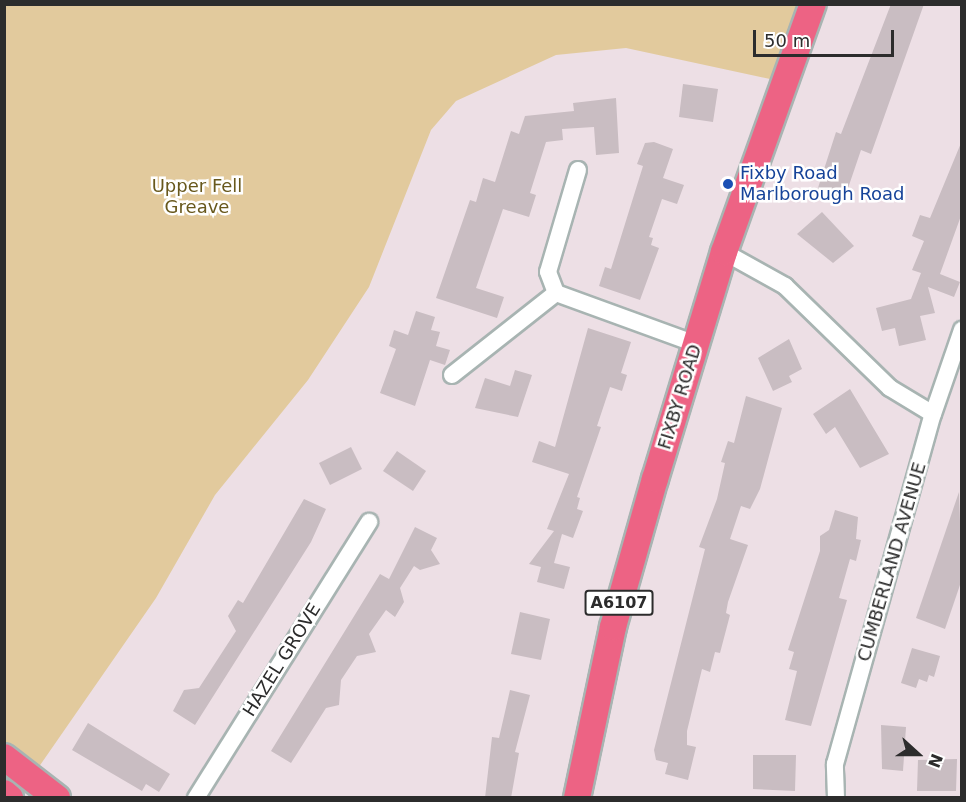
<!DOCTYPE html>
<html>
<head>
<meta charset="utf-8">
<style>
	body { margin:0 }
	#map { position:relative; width:966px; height:802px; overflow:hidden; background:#eddfe5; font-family:"DejaVu Sans",sans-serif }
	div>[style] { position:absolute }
	.green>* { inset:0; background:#e2ca9d }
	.building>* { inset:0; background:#c9bdc2 }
	.roads { filter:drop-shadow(2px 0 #a8b4b2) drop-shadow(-2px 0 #a8b4b2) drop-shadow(0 2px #a8b4b2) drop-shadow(0 -2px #a8b4b2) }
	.street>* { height:16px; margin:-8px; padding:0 8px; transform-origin:8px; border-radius:8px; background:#fff }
	.primary>* { height:26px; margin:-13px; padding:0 13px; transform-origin:13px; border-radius:13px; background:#ed6384 }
	.dots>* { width:16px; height:16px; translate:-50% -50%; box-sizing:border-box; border:3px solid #fff; border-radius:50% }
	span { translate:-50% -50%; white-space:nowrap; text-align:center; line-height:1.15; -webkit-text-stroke:5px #fff; paint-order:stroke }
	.shield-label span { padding:2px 4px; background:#fff; border:2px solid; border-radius:4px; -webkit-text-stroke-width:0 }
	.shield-label { font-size:16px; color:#2c2c2c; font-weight:700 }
	.transit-label { font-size:18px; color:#164399 }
	.left { translate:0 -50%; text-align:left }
	.park-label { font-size:18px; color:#68581c }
	.street-label { font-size:18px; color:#2c2c2c }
	.frame { position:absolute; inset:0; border:6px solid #2c2c2c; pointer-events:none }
	.north { position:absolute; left:888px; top:724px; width:60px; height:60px; -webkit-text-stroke:4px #fff; paint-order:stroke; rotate:111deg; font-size:16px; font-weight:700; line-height:24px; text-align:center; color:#2c2c2c }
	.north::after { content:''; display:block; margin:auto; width:21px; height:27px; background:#2c2c2c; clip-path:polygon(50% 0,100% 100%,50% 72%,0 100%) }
	.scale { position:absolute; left:753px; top:30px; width:141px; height:27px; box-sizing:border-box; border:3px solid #2c2c2c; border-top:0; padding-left:8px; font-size:18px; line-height:21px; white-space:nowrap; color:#2c2c2c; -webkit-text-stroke:4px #fff; paint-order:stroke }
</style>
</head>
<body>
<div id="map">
	<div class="green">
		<i style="clip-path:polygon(5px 5px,802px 5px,770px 79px,626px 48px,556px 55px,456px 101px,431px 130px,369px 287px,308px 380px,215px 495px,156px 598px,18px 797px,5px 798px)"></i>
	</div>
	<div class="building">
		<i style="clip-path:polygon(891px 4px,924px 4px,871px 154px,861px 150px,844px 200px,817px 191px,836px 132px,841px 134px)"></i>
		<i style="clip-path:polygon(683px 84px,718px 89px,713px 122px,679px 117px)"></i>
		<i style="clip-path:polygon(616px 98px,619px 153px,596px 155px,594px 127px,562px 129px,563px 140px,546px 142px,530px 193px,536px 195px,529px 217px,503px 209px,476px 288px,504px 297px,497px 318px,436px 298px,470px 200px,476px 202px,483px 178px,495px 182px,511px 131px,519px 134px,525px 116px,574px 111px,573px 103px)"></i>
		<i style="clip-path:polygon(654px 142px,673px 149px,663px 178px,684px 185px,677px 204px,662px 199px,649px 237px,653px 238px,651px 245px,659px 248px,640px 300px,599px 286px,605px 267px,611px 269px,643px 166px,637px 164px,645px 143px)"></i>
		<i style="clip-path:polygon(961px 143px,962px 213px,940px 274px,960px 282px,954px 297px,928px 287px,935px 313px,920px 316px,926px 340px,899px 346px,895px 328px,882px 331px,876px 308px,911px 299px,921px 273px,912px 270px,924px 241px,912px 236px,920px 215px,930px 218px)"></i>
		<i style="clip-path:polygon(822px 212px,854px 246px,833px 263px,797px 234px)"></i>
		<i style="clip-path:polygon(416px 311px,435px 317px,431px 330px,440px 332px,436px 346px,450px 350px,445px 365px,430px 360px,415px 406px,380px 393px,396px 349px,389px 346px,394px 330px,408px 335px)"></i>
		<i style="clip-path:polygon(588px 328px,631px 342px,621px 373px,627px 375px,622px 391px,610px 387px,597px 426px,601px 427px,577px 497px,580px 498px,577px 509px,583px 511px,573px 538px,562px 534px,554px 563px,570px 567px,564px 589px,537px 582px,541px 567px,529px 564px,554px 531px,547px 529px,569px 474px,532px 462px,539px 441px,555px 447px)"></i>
		<i style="clip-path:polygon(789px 339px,802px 369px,789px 376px,792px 382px,773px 391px,758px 358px)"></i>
		<i style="clip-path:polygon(515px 370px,532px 375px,518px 417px,475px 408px,485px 378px,510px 386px)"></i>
		<i style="clip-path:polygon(850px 389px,889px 454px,860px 468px,835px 427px,826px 434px,813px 414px)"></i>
		<i style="clip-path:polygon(746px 396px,782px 408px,760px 489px,750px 509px,741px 506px,730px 539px,748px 545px,728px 602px,726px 613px,730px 615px,720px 653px,715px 652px,710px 672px,702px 669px,687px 731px,687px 745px,696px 747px,688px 780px,665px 774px,668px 763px,656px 760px,654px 750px,705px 549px,699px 547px,717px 499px,725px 463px,721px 462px,728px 441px,734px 443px)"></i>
		<i style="clip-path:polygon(351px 447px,362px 469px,330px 485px,319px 463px)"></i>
		<i style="clip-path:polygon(397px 451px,426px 471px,413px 491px,383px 471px)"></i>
		<i style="clip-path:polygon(959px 492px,962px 579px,945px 629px,916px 618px)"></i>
		<i style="clip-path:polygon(304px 499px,326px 509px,311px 542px,195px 725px,173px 711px,184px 690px,199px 688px,236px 631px,228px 616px,238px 600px,243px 603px)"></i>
		<i style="clip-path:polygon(835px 510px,858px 517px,856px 539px,861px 540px,856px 561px,850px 559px,839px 598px,847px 600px,811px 726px,785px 720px,797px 671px,789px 669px,794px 652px,788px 650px,820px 551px,820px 536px,829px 530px)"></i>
		<i style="clip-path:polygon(415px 527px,437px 538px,431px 550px,440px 564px,420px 570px,414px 566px,400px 588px,404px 602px,395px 617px,386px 610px,369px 634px,376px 652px,357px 656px,341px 680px,339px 705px,326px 708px,291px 763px,271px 751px,380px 574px,389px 579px)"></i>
		<i style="clip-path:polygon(520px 612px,550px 619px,541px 660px,511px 654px)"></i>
		<i style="clip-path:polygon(912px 648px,940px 656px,934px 677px,929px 675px,927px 682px,919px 679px,916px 688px,901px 683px)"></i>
		<i style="clip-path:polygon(510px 690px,530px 695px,515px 752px,519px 753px,511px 798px,485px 798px,492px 737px,499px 738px)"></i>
		<i style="clip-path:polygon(88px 723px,170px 774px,159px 792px,146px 784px,142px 791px,72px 750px)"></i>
		<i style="clip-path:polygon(881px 725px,906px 727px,903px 771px,882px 769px)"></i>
		<i style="clip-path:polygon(753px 755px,796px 755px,795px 791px,753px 789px)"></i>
		<i style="clip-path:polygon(957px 759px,956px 791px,917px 791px,918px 760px)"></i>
	</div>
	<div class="roads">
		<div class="street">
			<i style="left:578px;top:170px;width:106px;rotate:106.4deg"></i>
			<i style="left:548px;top:272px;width:22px;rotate:69deg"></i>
			<i style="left:556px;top:293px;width:149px;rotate:20deg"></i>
			<i style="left:724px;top:252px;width:70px;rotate:29.1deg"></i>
			<i style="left:785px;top:286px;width:146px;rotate:44.2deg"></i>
			<i style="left:890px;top:388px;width:50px;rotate:31.2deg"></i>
			<i style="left:452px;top:375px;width:132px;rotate:-38.3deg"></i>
			<i style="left:196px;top:798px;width:326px;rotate:-57.9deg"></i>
			<i style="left:836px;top:798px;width:34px;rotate:-92deg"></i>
			<i style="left:835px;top:764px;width:363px;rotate:-74.4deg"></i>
			<i style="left:933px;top:414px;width:89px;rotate:-71deg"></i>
		</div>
		<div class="primary">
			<i style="left:4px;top:757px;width:67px;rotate:37.7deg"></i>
			<i style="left:4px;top:793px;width:8px;rotate:40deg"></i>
			<i style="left:577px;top:798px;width:175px;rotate:-78.1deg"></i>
			<i style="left:613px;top:627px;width:154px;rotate:-74.2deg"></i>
			<i style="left:655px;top:479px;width:237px;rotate:-73.1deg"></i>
			<i style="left:724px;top:252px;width:263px;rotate:-70.3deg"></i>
		</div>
	</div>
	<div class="dots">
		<i style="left:728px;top:184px;background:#1a4fb4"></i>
	</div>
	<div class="shield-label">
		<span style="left:619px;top:603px">A6107</span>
	</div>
	<div class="transit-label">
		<span class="left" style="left:740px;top:184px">Fixby Road<br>Marlborough Road</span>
	</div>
	<div class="park-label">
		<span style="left:197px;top:197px">Upper Fell<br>Greave</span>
	</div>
	<div class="street-label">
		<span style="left:680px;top:397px;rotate:-73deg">FIXBY ROAD</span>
		<span style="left:892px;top:562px;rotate:-74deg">CUMBERLAND AVENUE</span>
		<span style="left:282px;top:660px;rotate:-58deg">HAZEL GROVE</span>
	</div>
	<div class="frame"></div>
	<div class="north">N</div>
	<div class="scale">50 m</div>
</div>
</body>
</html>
